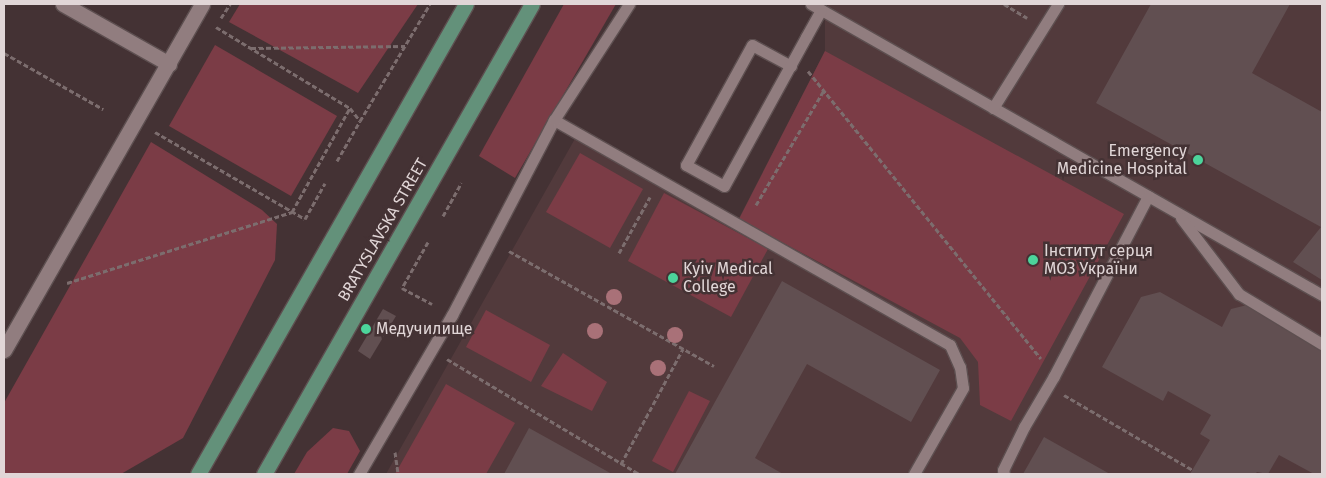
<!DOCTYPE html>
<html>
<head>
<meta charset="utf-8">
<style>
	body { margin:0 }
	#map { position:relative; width:1326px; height:478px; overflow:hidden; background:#443234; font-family:"Fira Sans",sans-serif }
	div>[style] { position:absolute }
	.built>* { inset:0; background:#523a3c }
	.green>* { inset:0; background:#7b3c46 }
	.building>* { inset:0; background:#614f51 }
	.path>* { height:3px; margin-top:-1.5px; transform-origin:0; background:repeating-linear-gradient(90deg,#7c6d6e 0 5px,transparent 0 7.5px) }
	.roads { filter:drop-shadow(1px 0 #5d4f50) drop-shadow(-1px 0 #5d4f50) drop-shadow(0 1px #5d4f50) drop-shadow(0 -1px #5d4f50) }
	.lane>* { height:11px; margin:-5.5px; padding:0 5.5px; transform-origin:5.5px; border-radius:5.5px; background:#917d7f }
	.street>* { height:15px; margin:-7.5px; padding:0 7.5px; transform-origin:7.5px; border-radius:7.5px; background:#917d7f }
	.primary>* { height:15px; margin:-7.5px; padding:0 7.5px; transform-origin:7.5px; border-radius:7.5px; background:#63917a }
	.trees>* { width:16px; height:16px; margin:-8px; border-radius:50%; background:#a97178 }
	.dots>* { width:14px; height:14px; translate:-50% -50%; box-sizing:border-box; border:2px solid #443234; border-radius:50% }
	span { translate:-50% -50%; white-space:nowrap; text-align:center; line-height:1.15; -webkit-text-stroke:5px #443234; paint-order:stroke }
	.poi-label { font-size:16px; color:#e1d6d7 }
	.right { translate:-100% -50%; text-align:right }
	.left { translate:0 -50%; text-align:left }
	.street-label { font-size:16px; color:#e1d6d7 }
	.frame { position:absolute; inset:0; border:5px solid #e1d6d7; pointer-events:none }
</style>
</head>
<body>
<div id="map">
	<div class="built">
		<i style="clip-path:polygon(828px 4px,1322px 4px,1322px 474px,386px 474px,581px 128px,739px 218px,825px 51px,825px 19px)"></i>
	</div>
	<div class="green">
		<i style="clip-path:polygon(240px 4px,418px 4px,358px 93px,229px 22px)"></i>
		<i style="clip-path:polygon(564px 4px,616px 4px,515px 178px,479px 156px)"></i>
		<i style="clip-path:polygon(215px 45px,337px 116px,291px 196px,169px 126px)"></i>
		<i style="clip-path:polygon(825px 51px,1124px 214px,1011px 421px,980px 405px,978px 362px,960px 338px,739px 219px)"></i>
		<i style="clip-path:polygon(151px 142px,262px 210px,277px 224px,275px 260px,183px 438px,121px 474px,4px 474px,4px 403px)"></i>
		<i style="clip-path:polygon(580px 153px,643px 189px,610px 248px,546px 212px)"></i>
		<i style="clip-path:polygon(664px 193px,768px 249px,731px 317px,628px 261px)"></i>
		<i style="clip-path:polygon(486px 310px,550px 345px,531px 382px,466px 347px)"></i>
		<i style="clip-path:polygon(563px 353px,607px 382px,592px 411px,541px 386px)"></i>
		<i style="clip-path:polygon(446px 384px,515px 423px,486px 474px,395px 474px)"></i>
		<i style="clip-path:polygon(689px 391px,710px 401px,673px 472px,652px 461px)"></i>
		<i style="clip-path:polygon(333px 428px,349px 431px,360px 451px,347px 474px,294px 474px,307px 452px)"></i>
	</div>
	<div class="building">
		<i style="clip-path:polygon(1151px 4px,1290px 4px,1252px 73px,1322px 112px,1322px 280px,1293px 262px,1321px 227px,1096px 103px)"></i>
		<i style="clip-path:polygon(782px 281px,940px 370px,911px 422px,807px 364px,755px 458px,783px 474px,675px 474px)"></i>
		<i style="clip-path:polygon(1160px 292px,1222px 327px,1231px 309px,1259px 302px,1322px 338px,1322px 474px,1314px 474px,1279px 455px,1268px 474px,1257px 472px,1255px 474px,1190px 474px,1210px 440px,1200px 434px,1211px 415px,1168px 391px,1163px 401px,1102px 367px,1141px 297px)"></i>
		<i style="clip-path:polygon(383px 309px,396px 316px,370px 359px,358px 351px)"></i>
		<i style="clip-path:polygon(529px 428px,612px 474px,504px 474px)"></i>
		<i style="clip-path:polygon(1044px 437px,1110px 474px,1023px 474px)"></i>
	</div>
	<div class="path">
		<i style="left:1004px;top:4px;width:27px;rotate:31deg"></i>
		<i style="left:221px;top:18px;width:17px;rotate:-57deg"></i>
		<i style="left:216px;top:27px;width:157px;rotate:31.2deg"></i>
		<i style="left:350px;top:108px;width:16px;rotate:52deg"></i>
		<i style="left:360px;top:121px;width:136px;rotate:-59.1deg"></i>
		<i style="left:251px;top:48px;width:154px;rotate:-0.7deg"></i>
		<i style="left:4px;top:53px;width:114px;rotate:29.5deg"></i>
		<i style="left:808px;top:71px;width:370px;rotate:51deg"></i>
		<i style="left:155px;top:132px;width:173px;rotate:30.1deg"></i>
		<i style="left:305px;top:219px;width:41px;rotate:-60.9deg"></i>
		<i style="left:337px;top:161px;width:46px;rotate:-60.1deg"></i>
		<i style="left:756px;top:205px;width:134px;rotate:-59.4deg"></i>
		<i style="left:443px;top:216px;width:38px;rotate:-61deg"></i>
		<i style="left:428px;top:242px;width:53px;rotate:119.5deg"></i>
		<i style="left:402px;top:288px;width:34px;rotate:28deg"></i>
		<i style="left:509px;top:251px;width:235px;rotate:29.3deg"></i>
		<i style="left:619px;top:253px;width:64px;rotate:-61deg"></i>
		<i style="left:67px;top:283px;width:236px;rotate:-17.5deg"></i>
		<i style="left:292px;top:212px;width:119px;rotate:-60.9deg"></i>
		<i style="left:447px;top:359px;width:224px;rotate:30.9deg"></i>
		<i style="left:1064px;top:395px;width:149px;rotate:30.2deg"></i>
		<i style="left:395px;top:452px;width:22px;rotate:82deg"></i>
		<i style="left:621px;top:464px;width:131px;rotate:-61.7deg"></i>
	</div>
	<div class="roads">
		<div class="lane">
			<i style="left:811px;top:4px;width:588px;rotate:29.66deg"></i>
			<i style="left:791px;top:66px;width:44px;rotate:-151.7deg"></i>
			<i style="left:752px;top:45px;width:137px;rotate:118.8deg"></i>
			<i style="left:686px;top:165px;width:43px;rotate:28.9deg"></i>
			<i style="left:724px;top:186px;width:170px;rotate:-61.2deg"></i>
			<i style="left:806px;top:37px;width:31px;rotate:-61deg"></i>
			<i style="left:993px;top:108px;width:123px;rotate:-58deg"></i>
			<i style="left:554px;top:120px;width:455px;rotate:29.6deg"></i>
			<i style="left:950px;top:345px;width:24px;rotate:66deg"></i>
			<i style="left:960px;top:367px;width:21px;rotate:82deg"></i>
			<i style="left:963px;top:388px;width:99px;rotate:119.7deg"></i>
			<i style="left:1181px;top:218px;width:96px;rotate:52.7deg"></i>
			<i style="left:1239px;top:294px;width:97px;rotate:31.1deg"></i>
			<i style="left:359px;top:474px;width:184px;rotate:-59.7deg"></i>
			<i style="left:452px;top:315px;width:220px;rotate:-62.4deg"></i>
			<i style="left:554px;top:120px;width:138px;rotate:-57.1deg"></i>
			<i style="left:1004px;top:474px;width:4px;rotate:-104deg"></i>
			<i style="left:1003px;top:470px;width:48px;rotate:-64deg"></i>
			<i style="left:1024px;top:427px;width:59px;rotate:-59.5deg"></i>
			<i style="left:1054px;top:376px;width:203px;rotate:-62.4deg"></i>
		</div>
		<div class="street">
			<i style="left:63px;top:4px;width:122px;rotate:29.5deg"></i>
			<i style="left:4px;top:350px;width:399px;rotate:-60.2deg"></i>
		</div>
		<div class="primary">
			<i style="left:198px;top:474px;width:541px;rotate:-60.31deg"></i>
			<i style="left:264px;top:474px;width:541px;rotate:-60.31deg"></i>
		</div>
	</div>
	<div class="trees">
		<i style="left:614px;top:297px"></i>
		<i style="left:595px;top:331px"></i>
		<i style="left:675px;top:335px"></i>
		<i style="left:658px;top:368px"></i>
	</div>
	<div class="dots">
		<i style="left:1198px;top:160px;background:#4cd49b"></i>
		<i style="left:1033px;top:260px;background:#4cd49b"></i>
		<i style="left:673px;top:278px;background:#4cd49b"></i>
		<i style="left:366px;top:329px;background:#4cd49b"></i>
	</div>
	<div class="poi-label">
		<span class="right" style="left:1187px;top:160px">Emergency<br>Medicine Hospital</span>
		<span class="left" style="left:1044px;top:260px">Інститут серця<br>МОЗ України</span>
		<span class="left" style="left:683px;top:278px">Kyiv Medical<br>College</span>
		<span class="left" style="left:376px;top:329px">Медучилище</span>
	</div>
	<div class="street-label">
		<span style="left:383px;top:230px;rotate:-60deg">BRATYSLAVSKA STREET</span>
	</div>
	<div class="frame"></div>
</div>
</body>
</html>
